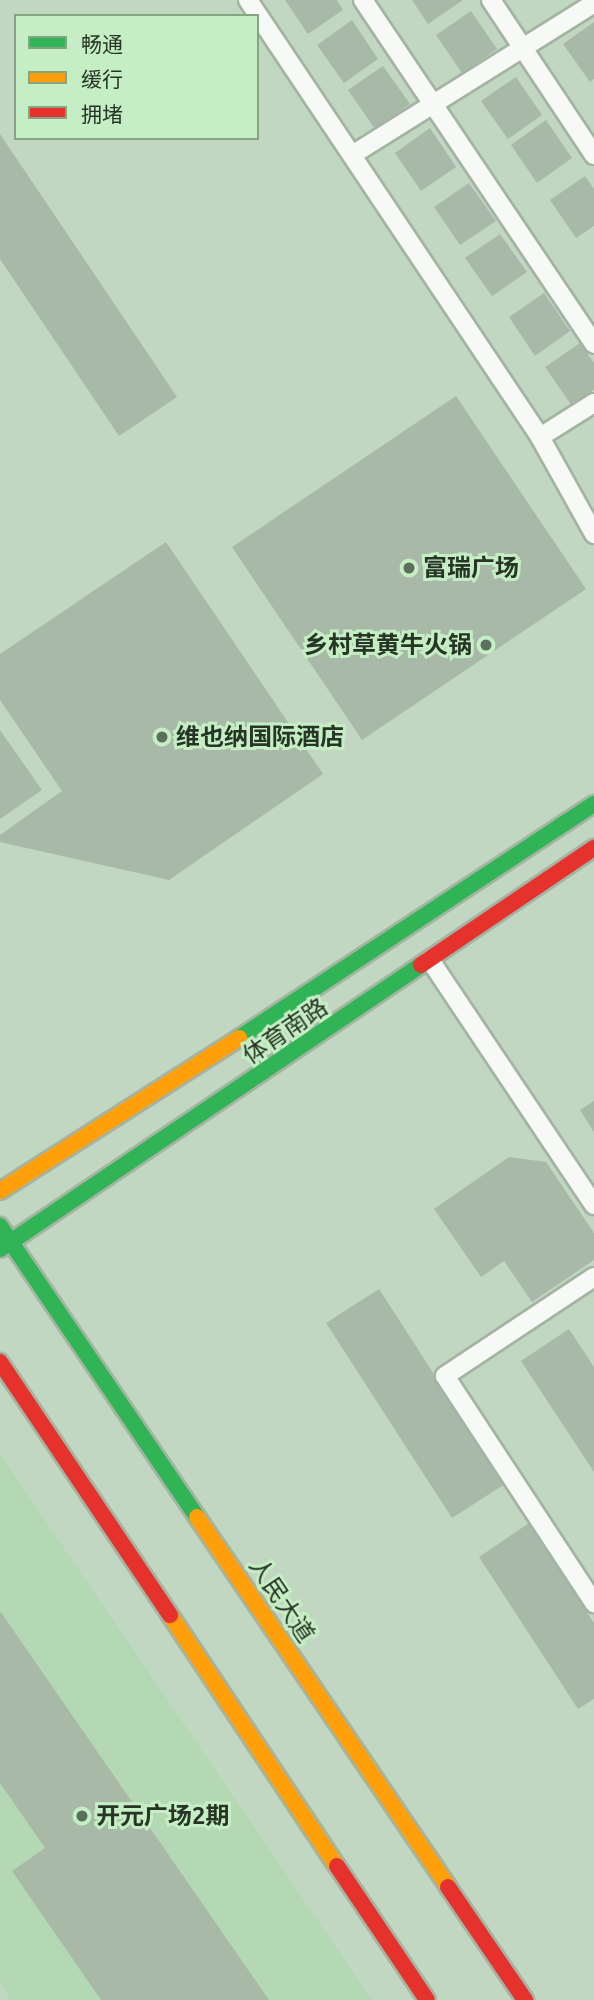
<!DOCTYPE html>
<html>
<head>
<meta charset="utf-8">
<style>
	body { margin:0 }
	#map { position:relative; width:594px; height:2000px; overflow:hidden; background:#c1d7c1; font-family:Ubuntu,"Noto Sans SC",sans-serif }
	div>[style] { position:absolute }
	.built>* { inset:0; background:#b4d8b4 }
	.building>* { inset:0; background:#a8b9a8 }
	.roads { filter:drop-shadow(2px 0 #a3b4a3) drop-shadow(-2px 0 #a3b4a3) drop-shadow(0 2px #a3b4a3) drop-shadow(0 -2px #a3b4a3) }
	.lane>* { height:18px; margin:-9px; padding:0 9px; transform-origin:9px; border-radius:9px; background:#f6f9f6 }
	.fast>* { height:16px; margin:-8px; padding:0 8px; transform-origin:8px; border-radius:8px; background:#30b455 }
	.slow>* { height:16px; margin:-8px; padding:0 8px; transform-origin:8px; border-radius:8px; background:#ff9f0a }
	.jam>* { height:16px; margin:-8px; padding:0 8px; transform-origin:8px; border-radius:8px; background:#e5322d }
	.dots>* { width:19px; height:19px; translate:-50% -50%; box-sizing:border-box; border:4px solid #c6eec4; border-radius:50% }
	span { translate:-50% -50%; white-space:nowrap; text-align:center; line-height:1.15; -webkit-text-stroke:6px #c6eec4; paint-order:stroke }
	.poi-label { font-size:24px; color:#263525; font-weight:700 }
	.left { translate:0 -50%; text-align:left }
	.right { translate:-100% -50%; text-align:right }
	.street-label { font-size:24px; color:#263525 }
	.legend { position:absolute; left:14px; top:14px; width:245px; height:126px; box-sizing:border-box; background:#c6eec4; border:2px solid #86a484; margin:0; padding:9px 12px; list-style:none; font-size:21px; color:#263525 }
	.legend li { display:flex; align-items:center; gap:14px; height:35px }
	.legend b { width:35px; border:2px solid #86a484 }
</style>
</head>
<body>
<div id="map">
	<div class="built">
		<i style="clip-path:polygon(0 1454px,372px 2000px,10px 2000px,0 1981px)"></i>
	</div>
	<div class="building">
		<i style="clip-path:polygon(285px 0,337px 0,343px 10px,308px 34px)"></i>
		<i style="clip-path:polygon(412px 0,463px 0,428px 24px)"></i>
		<i style="clip-path:polygon(471px 11px,497px 49px,462px 73px,436px 35px)"></i>
		<i style="clip-path:polygon(352px 20px,378px 59px,344px 83px,317px 45px)"></i>
		<i style="clip-path:polygon(594px 22px,594px 79px,590px 82px,563px 44px)"></i>
		<i style="clip-path:polygon(383px 66px,410px 104px,375px 129px,348px 90px)"></i>
		<i style="clip-path:polygon(516px 77px,542px 115px,508px 139px,481px 101px)"></i>
		<i style="clip-path:polygon(546px 120px,572px 158px,537px 183px,511px 145px)"></i>
		<i style="clip-path:polygon(430px 128px,456px 167px,421px 191px,395px 153px)"></i>
		<i style="clip-path:polygon(0 134px,177px 397px,119px 436px,0 259px)"></i>
		<i style="clip-path:polygon(585px 176px,594px 189px,594px 226px,576px 238px,550px 200px)"></i>
		<i style="clip-path:polygon(469px 183px,496px 221px,460px 245px,434px 207px)"></i>
		<i style="clip-path:polygon(500px 234px,527px 272px,492px 296px,465px 258px)"></i>
		<i style="clip-path:polygon(544px 293px,570px 331px,535px 356px,509px 317px)"></i>
		<i style="clip-path:polygon(580px 343px,594px 363px,594px 390px,572px 406px,545px 367px)"></i>
		<i style="clip-path:polygon(456px 396px,586px 589px,362px 740px,232px 547px)"></i>
		<i style="clip-path:polygon(166px 542px,323px 774px,169px 880px,0 842px,0 835px,62px 791px,0 700px,0 654px)"></i>
		<i style="clip-path:polygon(0 730px,42px 790px,0 819px)"></i>
		<i style="clip-path:polygon(594px 1101px,594px 1132px,580px 1110px)"></i>
		<i style="clip-path:polygon(509px 1157px,546px 1162px,594px 1233px,594px 1260px,532px 1302px,504px 1261px,481px 1277px,434px 1209px)"></i>
		<i style="clip-path:polygon(379px 1289px,505px 1484px,452px 1518px,326px 1323px)"></i>
		<i style="clip-path:polygon(569px 1329px,594px 1367px,594px 1472px,521px 1361px)"></i>
		<i style="clip-path:polygon(529px 1523px,594px 1623px,594px 1699px,578px 1709px,479px 1557px)"></i>
		<i style="clip-path:polygon(0 1611px,269px 2000px,101px 2000px,12px 1871px,45px 1848px,0 1783px)"></i>
	</div>
	<div class="roads">
		<div class="lane">
			<i style="left:248px;top:0;width:526px;rotate:56.25deg"></i>
			<i style="left:540px;top:437px;width:111px;rotate:60.9deg"></i>
			<i style="left:363px;top:0;width:414px;rotate:56.1deg"></i>
			<i style="left:491px;top:0;width:186px;rotate:56.4deg"></i>
			<i style="left:352px;top:155px;width:286px;rotate:-32.1deg"></i>
			<i style="left:540px;top:437px;width:64px;rotate:-32.2deg"></i>
			<i style="left:430px;top:960px;width:295px;rotate:56.2deg"></i>
			<i style="left:594px;top:1277px;width:179px;rotate:146.4deg"></i>
			<i style="left:445px;top:1376px;width:272px;rotate:56.7deg"></i>
		</div>
		<div class="fast">
			<i style="left:239px;top:1038px;width:425px;rotate:-33.4deg"></i>
			<i style="left:0;top:1226px;width:351px;rotate:55.9deg"></i>
			<i style="left:0;top:1249px;width:508px;rotate:-34deg"></i>
		</div>
		<div class="slow">
			<i style="left:0;top:1191px;width:284px;rotate:-32.6deg"></i>
			<i style="left:197px;top:1517px;width:447px;rotate:55.8deg"></i>
			<i style="left:170px;top:1615px;width:301px;rotate:56.4deg"></i>
		</div>
		<div class="jam">
			<i style="left:421px;top:965px;width:209px;rotate:-34.1deg"></i>
			<i style="left:0;top:1362px;width:305px;rotate:56.1deg"></i>
			<i style="left:337px;top:1866px;width:161px;rotate:56.1deg"></i>
			<i style="left:448px;top:1887px;width:137px;rotate:55.7deg"></i>
		</div>
	</div>
	<div class="dots">
		<i style="left:409px;top:568px;background:#5c6e5c"></i>
		<i style="left:486px;top:645px;background:#5c6e5c"></i>
		<i style="left:162px;top:737px;background:#5c6e5c"></i>
		<i style="left:82px;top:1816px;background:#5c6e5c"></i>
	</div>
	<div class="poi-label">
		<span class="left" style="left:423px;top:568px">富瑞广场</span>
		<span class="right" style="left:472px;top:645px">乡村草黄牛火锅</span>
		<span class="left" style="left:176px;top:737px">维也纳国际酒店</span>
		<span class="left" style="left:96px;top:1816px">开元广场2期</span>
	</div>
	<div class="street-label">
		<span style="left:285px;top:1031px;rotate:-34deg">体育南路</span>
		<span style="left:282px;top:1600px;rotate:56deg">人民大道</span>
	</div>
	<ul class="legend">
	<li><b style="height:9px;background:#30b455"></b>畅通</li>
	<li><b style="height:9px;background:#ff9f0a"></b>缓行</li>
	<li><b style="height:9px;background:#e5322d"></b>拥堵</li>
	</ul>
</div>
</body>
</html>
